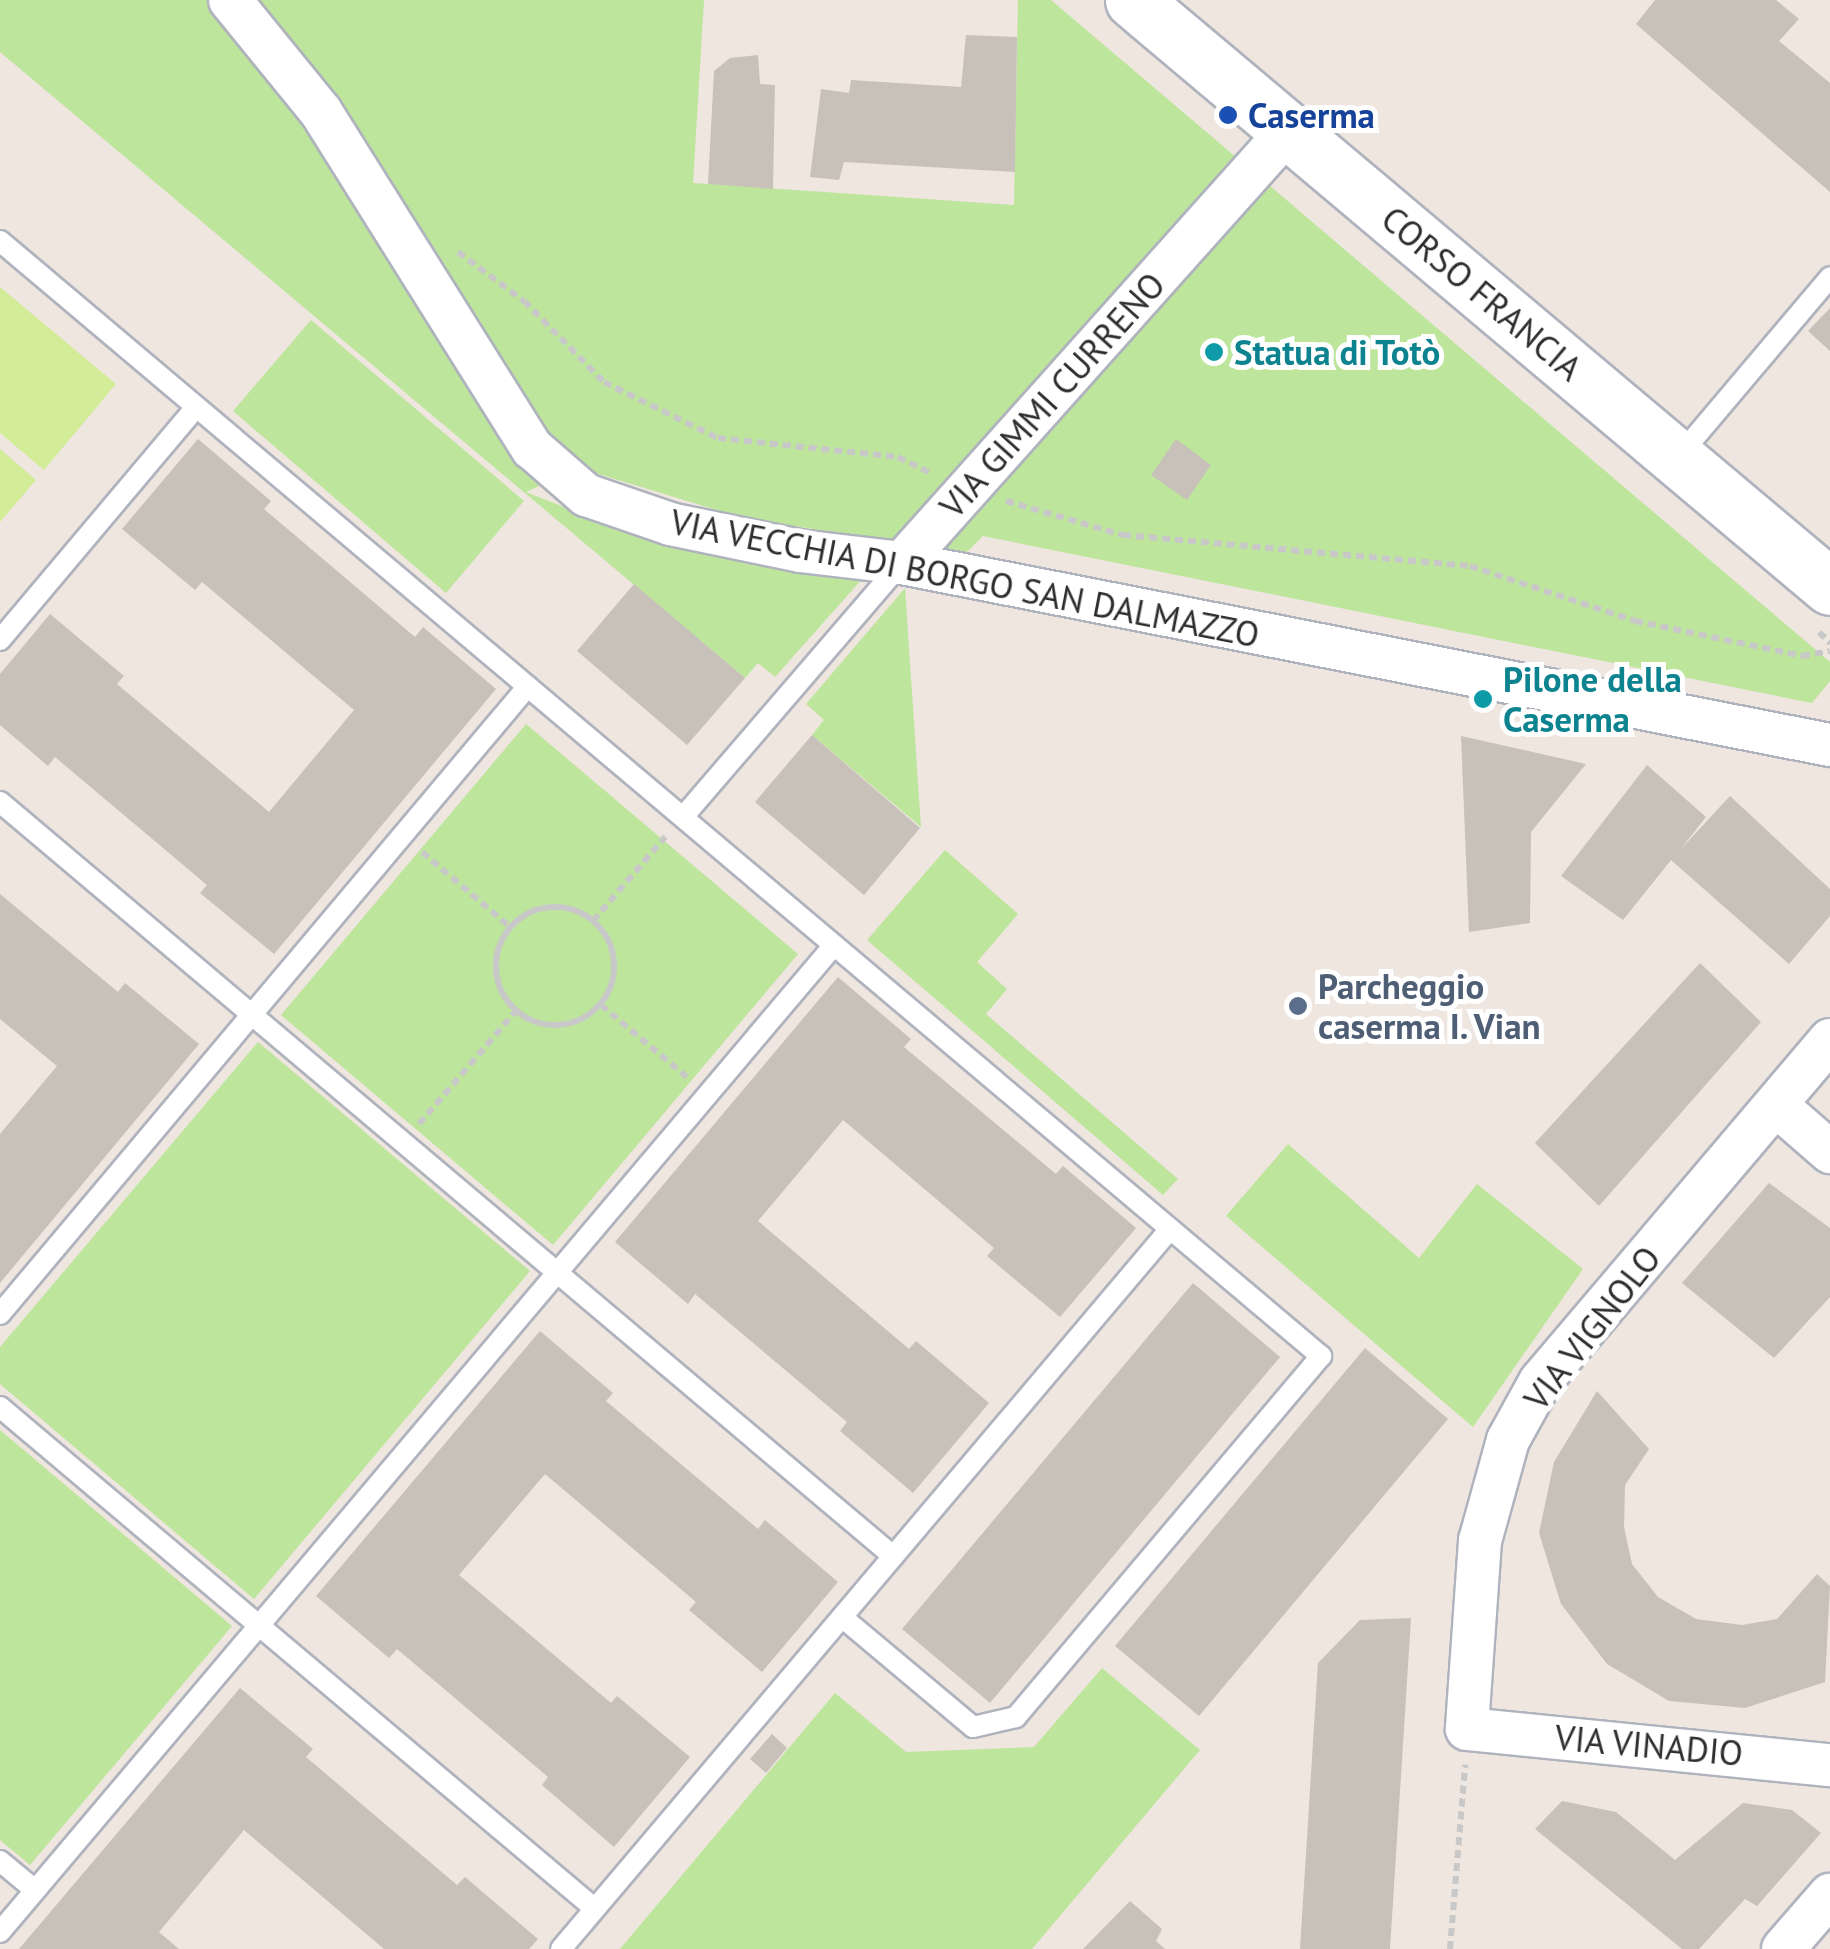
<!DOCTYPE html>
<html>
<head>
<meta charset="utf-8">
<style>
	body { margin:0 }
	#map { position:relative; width:1830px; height:1949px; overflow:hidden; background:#eee6df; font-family:"PT Sans",sans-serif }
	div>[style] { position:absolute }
	.green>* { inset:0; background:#bde59b }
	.pitch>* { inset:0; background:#d2ec97 }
	.building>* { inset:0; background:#c7c1ba }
	.path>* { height:6px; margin-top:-3px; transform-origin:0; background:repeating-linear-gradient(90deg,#c8c8c8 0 8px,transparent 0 13px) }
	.path>.ring { margin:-3px; padding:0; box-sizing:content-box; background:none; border:6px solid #c8c8c8; border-radius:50% }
	.roads { filter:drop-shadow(2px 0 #afb3bd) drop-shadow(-2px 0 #afb3bd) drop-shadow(0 2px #afb3bd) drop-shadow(0 -2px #afb3bd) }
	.service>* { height:20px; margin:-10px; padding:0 10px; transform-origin:10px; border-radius:10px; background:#fff }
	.minor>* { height:42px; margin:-21px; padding:0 21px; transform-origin:21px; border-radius:21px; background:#fff }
	.secondary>* { height:55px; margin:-27.5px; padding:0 27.5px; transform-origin:27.5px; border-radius:27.5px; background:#fff }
	.dots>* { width:28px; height:28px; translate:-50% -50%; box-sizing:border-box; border:5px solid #fff; border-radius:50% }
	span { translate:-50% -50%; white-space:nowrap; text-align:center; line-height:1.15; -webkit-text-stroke:10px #fff; paint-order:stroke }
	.transit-label { font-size:35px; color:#164399; font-weight:700 }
	.left { translate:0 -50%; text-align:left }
	.street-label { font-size:35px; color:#2d2d2d }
	.culture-label { font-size:35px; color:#0d838f; font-weight:700 }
	.service-label { font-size:35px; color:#4e5e75; font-weight:700 }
</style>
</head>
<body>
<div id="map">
	<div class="green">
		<i style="clip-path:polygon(0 0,704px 0,693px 183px,1014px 205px,1018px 0,1051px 0,1830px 662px,1830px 681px,1812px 703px,983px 536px,966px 553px,743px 518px,579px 468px,526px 492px,610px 525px,863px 578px,775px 677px,758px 663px,745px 678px,0 52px)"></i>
		<i style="clip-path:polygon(311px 320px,524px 501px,446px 593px,233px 411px)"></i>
		<i style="clip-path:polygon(905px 588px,921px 827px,812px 735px,824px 720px,806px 704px)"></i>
		<i style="clip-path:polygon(526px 724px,798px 954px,553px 1245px,281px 1015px)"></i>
		<i style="clip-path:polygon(945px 850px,1018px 914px,977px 962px,1007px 989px,986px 1014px,1178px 1179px,1163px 1195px,867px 940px)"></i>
		<i style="clip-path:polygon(258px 1042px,530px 1271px,254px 1599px,0 1384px,0 1347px)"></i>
		<i style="clip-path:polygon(1288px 1144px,1419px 1258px,1477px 1184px,1583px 1269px,1473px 1427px,1226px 1216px)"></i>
		<i style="clip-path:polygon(0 1430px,232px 1626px,30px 1865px,0 1840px)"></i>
		<i style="clip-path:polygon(1102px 1668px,1200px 1750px,1032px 1949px,620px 1949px,835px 1693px,906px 1752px,1034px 1747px)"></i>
	</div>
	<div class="pitch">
		<i style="clip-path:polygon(0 287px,116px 384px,44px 470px,0 433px)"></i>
		<i style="clip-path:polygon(0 449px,36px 480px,0 522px)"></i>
	</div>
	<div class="building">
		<i style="clip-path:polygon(1655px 0,1776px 0,1799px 19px,1779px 41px,1830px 83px,1830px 192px,1636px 24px)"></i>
		<i style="clip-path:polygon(966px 35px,1017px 37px,1015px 172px,844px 162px,839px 180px,810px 177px,821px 89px,849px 93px,851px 80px,961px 87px)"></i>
		<i style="clip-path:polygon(758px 55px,760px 84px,775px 85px,773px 189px,708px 184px,714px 71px,730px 58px)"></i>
		<i style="clip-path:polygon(1830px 308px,1830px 351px,1808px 331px)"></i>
		<i style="clip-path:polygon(198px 439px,271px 501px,264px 509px,415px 637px,423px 627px,496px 689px,274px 954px,200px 893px,207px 885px,55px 757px,48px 766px,0 725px,0 674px,50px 614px,124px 676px,117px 684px,269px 812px,354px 710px,202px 582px,195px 590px,122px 529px)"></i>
		<i style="clip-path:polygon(1176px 439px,1211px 465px,1187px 500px,1151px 475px)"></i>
		<i style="clip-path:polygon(634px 584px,745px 678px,687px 745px,577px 651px)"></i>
		<i style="clip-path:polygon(812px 735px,920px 828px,864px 895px,755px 802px)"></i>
		<i style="clip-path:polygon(1461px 736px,1586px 764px,1531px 832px,1530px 923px,1469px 932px)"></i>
		<i style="clip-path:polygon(1647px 765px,1706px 817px,1680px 850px,1730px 796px,1830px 889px,1830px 916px,1789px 964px,1671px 860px,1623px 920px,1561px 876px)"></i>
		<i style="clip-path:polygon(0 894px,118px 992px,125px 983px,199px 1044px,0 1283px,0 1134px,57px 1066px,0 1019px)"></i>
		<i style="clip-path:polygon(1700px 963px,1761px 1022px,1599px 1206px,1535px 1143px)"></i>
		<i style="clip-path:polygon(838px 977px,911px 1039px,904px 1047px,1056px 1174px,1063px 1166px,1136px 1228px,1060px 1317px,987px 1256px,994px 1248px,843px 1120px,758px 1221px,909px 1349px,916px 1341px,989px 1403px,913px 1493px,840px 1431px,847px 1422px,695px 1294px,688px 1304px,615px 1242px)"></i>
		<i style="clip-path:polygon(1769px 1183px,1830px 1228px,1830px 1297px,1774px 1358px,1682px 1283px)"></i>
		<i style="clip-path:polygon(1193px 1283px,1280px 1357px,990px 1703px,902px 1629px)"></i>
		<i style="clip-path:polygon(540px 1331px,613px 1393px,606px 1401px,758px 1529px,765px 1520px,838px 1582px,762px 1672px,689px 1610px,696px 1602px,545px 1474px,459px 1575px,611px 1703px,617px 1696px,690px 1757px,614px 1847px,542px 1785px,548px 1777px,397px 1649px,389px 1658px,316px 1596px)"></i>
		<i style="clip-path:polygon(1365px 1348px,1448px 1419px,1199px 1716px,1115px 1646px)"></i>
		<i style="clip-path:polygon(1597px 1391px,1649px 1449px,1625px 1485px,1624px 1527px,1632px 1564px,1658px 1597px,1696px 1619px,1742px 1625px,1777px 1619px,1817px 1574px,1830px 1586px,1825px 1682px,1745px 1708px,1669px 1701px,1607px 1664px,1561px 1604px,1539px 1533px,1554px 1462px)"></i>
		<i style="clip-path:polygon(1411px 1618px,1390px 1949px,1300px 1949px,1318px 1663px,1360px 1620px)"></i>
		<i style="clip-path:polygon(240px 1688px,313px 1749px,306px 1757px,457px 1885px,465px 1877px,538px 1939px,529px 1949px,384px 1949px,244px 1830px,159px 1932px,179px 1949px,19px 1949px)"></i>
		<i style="clip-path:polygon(772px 1734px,787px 1748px,766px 1773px,750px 1759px)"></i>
		<i style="clip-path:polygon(1562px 1801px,1616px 1812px,1675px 1860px,1743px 1803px,1792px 1810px,1821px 1833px,1757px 1906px,1745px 1899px,1699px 1949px,1682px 1949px,1535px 1829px)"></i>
		<i style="clip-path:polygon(1130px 1901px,1162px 1929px,1156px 1941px,1165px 1949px,1083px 1949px)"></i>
	</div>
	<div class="path">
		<i style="left:458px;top:252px;width:82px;rotate:36.6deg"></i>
		<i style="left:524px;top:301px;width:114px;rotate:45.4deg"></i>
		<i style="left:604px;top:382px;width:127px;rotate:26.2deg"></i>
		<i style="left:718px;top:438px;width:181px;rotate:6deg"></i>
		<i style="left:898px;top:457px;width:39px;rotate:26deg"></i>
		<i style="left:1006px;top:501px;width:122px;rotate:16.2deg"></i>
		<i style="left:1123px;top:535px;width:348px;rotate:5.1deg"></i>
		<i style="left:1470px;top:566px;width:174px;rotate:18.4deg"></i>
		<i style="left:1635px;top:621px;width:171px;rotate:11.8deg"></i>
		<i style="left:1802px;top:656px;width:28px;rotate:-10deg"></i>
		<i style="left:1819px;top:632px;width:16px;rotate:45deg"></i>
		<i style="left:422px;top:852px;width:116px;rotate:40.4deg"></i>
		<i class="ring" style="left:496px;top:907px;width:112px;height:112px"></i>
		<i style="left:593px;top:921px;width:111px;rotate:-49.4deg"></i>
		<i style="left:601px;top:1005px;width:114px;rotate:40deg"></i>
		<i style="left:419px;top:1124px;width:149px;rotate:-49.4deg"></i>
		<i style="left:1450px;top:1949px;width:185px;rotate:-85.3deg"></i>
	</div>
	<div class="roads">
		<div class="service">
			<i style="left:0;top:241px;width:1729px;rotate:40.17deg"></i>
			<i style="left:1321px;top:1356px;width:473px;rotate:130.2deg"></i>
			<i style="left:1016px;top:1717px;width:44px;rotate:166.9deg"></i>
			<i style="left:973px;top:1727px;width:171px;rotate:-140deg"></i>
			<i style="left:1679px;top:456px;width:234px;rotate:-49.8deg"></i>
			<i style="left:0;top:640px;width:304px;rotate:-49.9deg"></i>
			<i style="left:0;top:802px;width:1169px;rotate:40.18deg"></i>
			<i style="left:683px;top:817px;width:333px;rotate:-49.3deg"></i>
			<i style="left:0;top:1314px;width:820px;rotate:-49.94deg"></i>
			<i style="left:0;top:1407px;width:778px;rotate:40.15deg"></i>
			<i style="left:0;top:1861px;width:45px;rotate:39.6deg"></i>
			<i style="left:0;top:1932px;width:1292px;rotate:-49.8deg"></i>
			<i style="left:561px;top:1949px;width:943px;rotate:-49.77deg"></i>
		</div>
		<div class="minor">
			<i style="left:230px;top:0;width:144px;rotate:50.9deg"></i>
			<i style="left:321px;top:112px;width:397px;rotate:57.9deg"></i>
			<i style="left:532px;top:448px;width:72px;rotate:41deg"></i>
			<i style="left:586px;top:495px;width:89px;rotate:19deg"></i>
			<i style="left:670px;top:524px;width:133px;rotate:11.7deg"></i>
			<i style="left:800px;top:551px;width:103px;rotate:6.7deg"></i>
			<i style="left:902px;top:563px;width:946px;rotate:11.1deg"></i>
			<i style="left:902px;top:563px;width:579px;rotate:-48.22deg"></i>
			<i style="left:1830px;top:1040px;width:448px;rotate:130.3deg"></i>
			<i style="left:1540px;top:1382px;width:66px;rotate:118.9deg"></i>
			<i style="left:1508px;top:1440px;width:105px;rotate:105.5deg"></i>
			<i style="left:1480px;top:1541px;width:188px;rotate:94deg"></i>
			<i style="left:1467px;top:1729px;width:365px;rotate:5.7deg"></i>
			<i style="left:1776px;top:1105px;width:72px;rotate:41deg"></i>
			<i style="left:1783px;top:1949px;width:72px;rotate:-49deg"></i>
		</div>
		<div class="secondary">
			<i style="left:1133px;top:0;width:911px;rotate:40.1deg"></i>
		</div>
	</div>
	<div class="dots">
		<i style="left:1228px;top:115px;background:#1a4fb4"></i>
		<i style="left:1214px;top:352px;background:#0f9aa8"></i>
		<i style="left:1483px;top:699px;background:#0f9aa8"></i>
		<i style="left:1298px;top:1006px;background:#5c6f8a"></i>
	</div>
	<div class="transit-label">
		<span class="left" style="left:1248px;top:115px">Caserma</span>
	</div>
	<div class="street-label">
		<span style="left:1482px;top:293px;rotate:40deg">CORSO FRANCIA</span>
		<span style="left:1052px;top:395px;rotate:-48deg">VIA GIMMI CURRENO</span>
		<span style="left:965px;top:578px;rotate:11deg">VIA VECCHIA DI BORGO SAN DALMAZZO</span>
		<span style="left:1592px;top:1328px;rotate:-52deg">VIA VIGNOLO</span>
		<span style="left:1649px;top:1745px;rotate:5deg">VIA VINADIO</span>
	</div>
	<div class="culture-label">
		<span class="left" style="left:1234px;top:352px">Statua di Totò</span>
		<span class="left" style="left:1503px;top:699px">Pilone della<br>Caserma</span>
	</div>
	<div class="service-label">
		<span class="left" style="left:1318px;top:1006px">Parcheggio<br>caserma I. Vian</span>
	</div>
</div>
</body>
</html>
